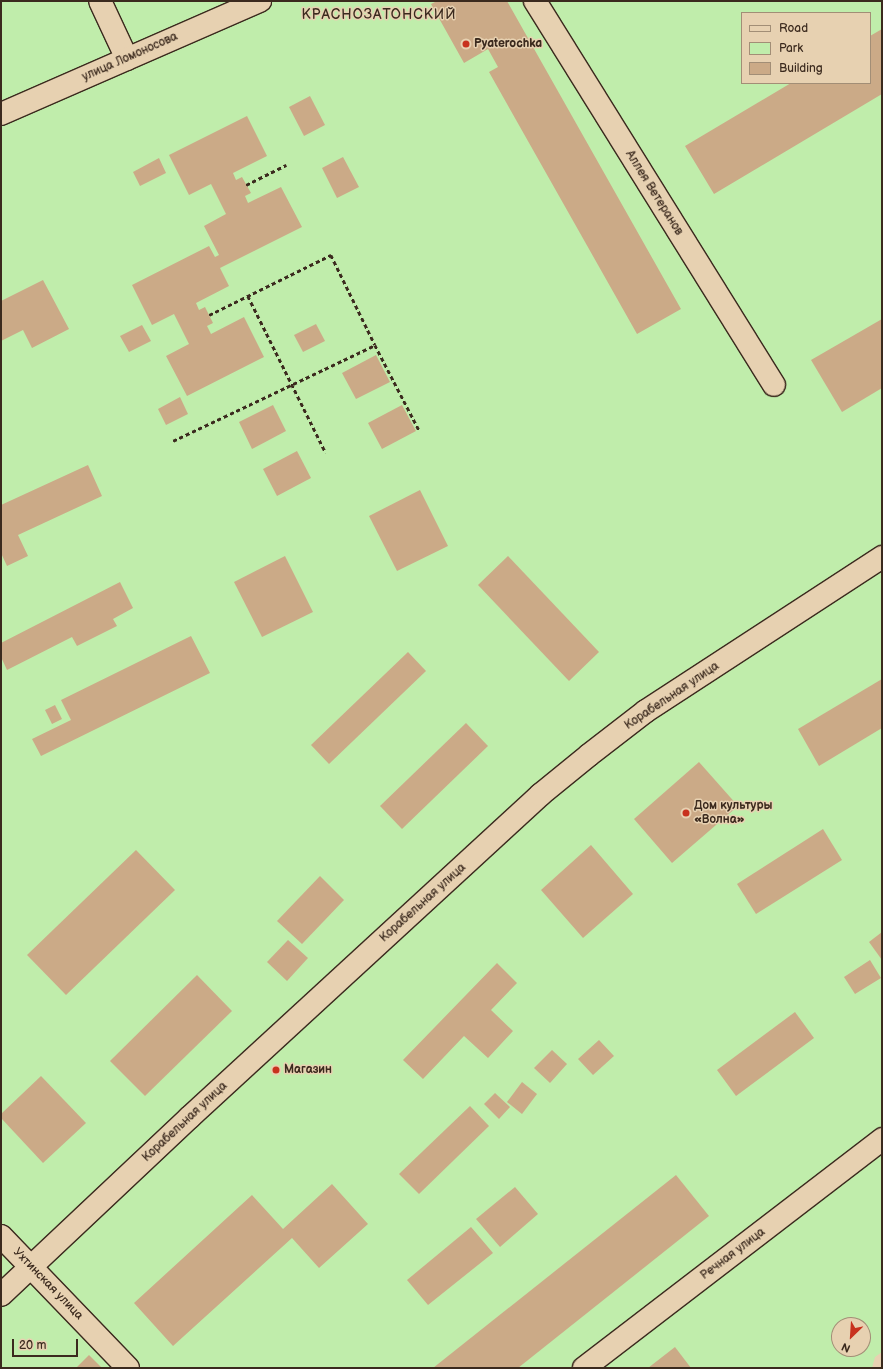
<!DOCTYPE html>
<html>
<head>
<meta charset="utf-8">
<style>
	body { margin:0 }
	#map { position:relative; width:883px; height:1369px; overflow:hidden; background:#e7d1b1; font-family:"Balsamiq Sans",sans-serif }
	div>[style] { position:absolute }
	.green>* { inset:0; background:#c0edab }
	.building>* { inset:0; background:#cbaa87 }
	.path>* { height:2.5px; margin-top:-1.25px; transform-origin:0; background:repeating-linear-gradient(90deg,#3b2a1e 0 4px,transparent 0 7px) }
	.roads { filter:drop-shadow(1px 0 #3b2a1e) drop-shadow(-1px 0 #3b2a1e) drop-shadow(0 1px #3b2a1e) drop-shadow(0 -1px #3b2a1e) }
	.minor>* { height:22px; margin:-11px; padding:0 11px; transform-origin:11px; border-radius:11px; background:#e7d1b1 }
	.dots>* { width:11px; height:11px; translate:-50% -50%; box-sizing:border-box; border:2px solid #e7d1b1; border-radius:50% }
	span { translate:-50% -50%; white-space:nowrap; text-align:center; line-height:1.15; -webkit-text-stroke:3px #e7d1b1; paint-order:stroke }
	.poi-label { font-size:12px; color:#3b2a1e; font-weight:700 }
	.left { translate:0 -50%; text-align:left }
	.street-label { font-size:12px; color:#3b2a1e }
	.quarter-label { font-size:14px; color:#3b2a1e; letter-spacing:1px }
	.frame { position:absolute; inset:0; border:2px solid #3b2a1e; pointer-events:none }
	.legend { position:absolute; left:741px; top:12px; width:130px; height:72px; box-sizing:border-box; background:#e7d1b1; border:1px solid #a28e76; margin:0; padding:5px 7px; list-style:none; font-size:12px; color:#3b2a1e }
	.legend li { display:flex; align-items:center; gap:8px; height:20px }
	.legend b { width:20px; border:1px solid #a28e76 }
	.north { position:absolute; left:831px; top:1317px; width:40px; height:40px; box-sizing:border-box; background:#e7d1b1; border:1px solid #a28e76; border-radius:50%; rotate:205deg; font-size:11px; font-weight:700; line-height:16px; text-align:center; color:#3b2a1e }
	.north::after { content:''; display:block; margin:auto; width:14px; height:18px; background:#c8321e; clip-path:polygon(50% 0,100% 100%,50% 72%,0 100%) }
	.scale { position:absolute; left:12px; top:1339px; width:66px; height:18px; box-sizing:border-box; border:2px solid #3b2a1e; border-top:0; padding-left:5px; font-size:12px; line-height:14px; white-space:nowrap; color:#3b2a1e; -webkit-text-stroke:3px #e7d1b1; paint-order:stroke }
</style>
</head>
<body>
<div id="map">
	<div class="green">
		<i style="clip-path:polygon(evenodd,1px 1px,882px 1px,882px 1352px,875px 1357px,872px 1368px,1px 1368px,1px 1px,742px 13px,870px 13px,870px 83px,742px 83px,742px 13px,1px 1px,839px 1325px,863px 1325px,863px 1349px,839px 1349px,839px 1325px)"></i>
	</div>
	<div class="building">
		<i style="clip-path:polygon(437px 1px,507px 1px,681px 309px,637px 334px,489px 72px,498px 67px,488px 49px,464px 63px,431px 4px)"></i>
		<i style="clip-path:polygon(882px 29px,882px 94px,714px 194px,685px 146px,791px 83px,870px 83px,870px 36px)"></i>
		<i style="clip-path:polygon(310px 96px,325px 125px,304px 136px,289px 107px)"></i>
		<i style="clip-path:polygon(247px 116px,267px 156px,233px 173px,236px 180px,242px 177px,251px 193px,245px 196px,248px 203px,281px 187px,302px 227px,220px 268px,229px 286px,196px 303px,199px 310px,205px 307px,213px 323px,207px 326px,211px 334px,244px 317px,264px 357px,187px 396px,166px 356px,189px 344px,174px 314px,152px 325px,132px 285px,209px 246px,215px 257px,219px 255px,204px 226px,226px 214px,211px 184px,189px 195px,169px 155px)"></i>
		<i style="clip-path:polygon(343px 157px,359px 187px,337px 198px,322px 168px)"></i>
		<i style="clip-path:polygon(159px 158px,166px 173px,140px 186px,133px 172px)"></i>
		<i style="clip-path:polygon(43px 280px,69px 329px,32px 348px,23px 330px,1px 341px,1px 301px)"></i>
		<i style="clip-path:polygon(882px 319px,882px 388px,842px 412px,811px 360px)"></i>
		<i style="clip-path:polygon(316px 324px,325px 341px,303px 352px,294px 335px)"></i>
		<i style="clip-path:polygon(142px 325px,151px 341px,129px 352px,120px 336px)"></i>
		<i style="clip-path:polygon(376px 355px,390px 382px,356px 399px,342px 373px)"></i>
		<i style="clip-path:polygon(180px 397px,188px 414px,166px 425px,158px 409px)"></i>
		<i style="clip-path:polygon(273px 405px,286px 431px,252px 449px,239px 422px)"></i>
		<i style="clip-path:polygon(402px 405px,416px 431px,382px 449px,368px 423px)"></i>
		<i style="clip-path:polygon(297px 451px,311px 478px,277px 496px,263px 469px)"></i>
		<i style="clip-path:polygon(88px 465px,102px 496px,18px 535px,28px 556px,7px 566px,1px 553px,1px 505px)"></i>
		<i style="clip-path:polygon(420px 490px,448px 546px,397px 571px,369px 516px)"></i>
		<i style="clip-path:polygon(285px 556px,313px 612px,262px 637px,234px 582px)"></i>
		<i style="clip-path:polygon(508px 556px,599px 652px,569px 681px,478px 585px)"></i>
		<i style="clip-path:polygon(120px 582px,133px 608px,113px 619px,117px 626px,77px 646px,72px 637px,7px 670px,1px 657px,1px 643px)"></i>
		<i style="clip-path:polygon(191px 636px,210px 673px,41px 756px,32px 739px,71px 720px,61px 700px)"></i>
		<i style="clip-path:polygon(408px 652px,426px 671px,329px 764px,311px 745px)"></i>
		<i style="clip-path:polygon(882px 679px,882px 728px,819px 766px,798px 729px)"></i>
		<i style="clip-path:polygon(55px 705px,62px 719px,52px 724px,45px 710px)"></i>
		<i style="clip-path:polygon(466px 723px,488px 746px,402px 829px,380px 806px)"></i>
		<i style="clip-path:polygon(699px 762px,738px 806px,672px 863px,634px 819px)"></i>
		<i style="clip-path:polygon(823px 829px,842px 860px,756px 914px,737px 884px)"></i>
		<i style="clip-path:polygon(591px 845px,633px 894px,583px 938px,541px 890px)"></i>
		<i style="clip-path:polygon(136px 850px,175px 890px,66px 995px,27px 955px)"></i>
		<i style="clip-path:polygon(320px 876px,344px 900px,302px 944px,277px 921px)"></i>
		<i style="clip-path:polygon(882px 932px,882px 960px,869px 942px)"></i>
		<i style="clip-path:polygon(288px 940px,308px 958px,287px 981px,267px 962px)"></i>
		<i style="clip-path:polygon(870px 960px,881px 978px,855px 994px,844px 977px)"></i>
		<i style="clip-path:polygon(497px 963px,517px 983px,491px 1010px,513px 1031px,488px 1058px,464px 1036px,423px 1079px,403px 1060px)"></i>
		<i style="clip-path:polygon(197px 975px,232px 1011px,145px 1096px,110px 1061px)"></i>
		<i style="clip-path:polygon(795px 1012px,814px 1038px,736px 1096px,717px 1070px)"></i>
		<i style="clip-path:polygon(599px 1040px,614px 1056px,593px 1075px,578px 1059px)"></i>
		<i style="clip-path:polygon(552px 1050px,567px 1064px,550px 1083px,534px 1068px)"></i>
		<i style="clip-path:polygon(41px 1076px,86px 1123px,43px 1163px,1px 1118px,1px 1114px)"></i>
		<i style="clip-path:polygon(522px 1082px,537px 1094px,522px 1114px,507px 1102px)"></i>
		<i style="clip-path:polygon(495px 1093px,510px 1107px,499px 1119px,484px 1104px)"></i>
		<i style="clip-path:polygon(470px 1106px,489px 1126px,419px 1194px,399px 1174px)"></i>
		<i style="clip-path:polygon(676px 1175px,709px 1216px,518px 1368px,433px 1368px)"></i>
		<i style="clip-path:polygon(332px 1184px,368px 1224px,319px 1268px,292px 1238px,173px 1346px,134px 1303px,252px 1195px,283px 1229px)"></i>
		<i style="clip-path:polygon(515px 1187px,538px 1214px,500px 1247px,476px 1219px)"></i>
		<i style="clip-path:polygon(471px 1227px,493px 1253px,428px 1305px,407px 1280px)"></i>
		<i style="clip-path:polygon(675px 1347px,691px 1368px,648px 1368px)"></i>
		<i style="clip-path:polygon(89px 1355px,102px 1368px,76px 1368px)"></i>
	</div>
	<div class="path">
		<i style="left:246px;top:185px;width:45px;rotate:-26.6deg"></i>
		<i style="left:248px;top:296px;width:175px;rotate:63.6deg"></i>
		<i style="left:209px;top:315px;width:136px;rotate:-26.2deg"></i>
		<i style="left:331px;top:255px;width:100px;rotate:63.9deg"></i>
		<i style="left:375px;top:345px;width:96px;rotate:62.6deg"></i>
		<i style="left:173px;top:441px;width:224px;rotate:-25.4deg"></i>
	</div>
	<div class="roads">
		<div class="minor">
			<i style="left:100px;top:1px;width:64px;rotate:65deg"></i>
			<i style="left:535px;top:1px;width:452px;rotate:58.1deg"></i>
			<i style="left:1px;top:114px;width:283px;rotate:-23.6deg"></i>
			<i style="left:1px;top:1236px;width:183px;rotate:46.1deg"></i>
			<i style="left:1px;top:1295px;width:260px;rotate:-43.3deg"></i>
			<i style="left:190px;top:1117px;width:476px;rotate:-42.6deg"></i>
			<i style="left:540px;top:795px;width:63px;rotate:-39.2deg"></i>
			<i style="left:589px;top:755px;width:72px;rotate:-37.7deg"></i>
			<i style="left:646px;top:711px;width:282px;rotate:-33.1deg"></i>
			<i style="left:584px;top:1368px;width:376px;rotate:-37.5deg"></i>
		</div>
	</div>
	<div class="dots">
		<i style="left:466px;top:44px;background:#c8321e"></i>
		<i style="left:686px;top:813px;background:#c8321e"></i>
		<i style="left:276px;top:1070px;background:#c8321e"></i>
	</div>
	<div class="poi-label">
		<span class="left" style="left:474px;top:44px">Pyaterochka</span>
		<span class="left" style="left:694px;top:813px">Дом культуры<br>«Волна»</span>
		<span class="left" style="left:284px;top:1070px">Магазин</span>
	</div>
	<div class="street-label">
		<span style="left:130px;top:57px;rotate:-24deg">улица Ломоносова</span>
		<span style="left:654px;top:193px;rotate:58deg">Аллея Ветеранов</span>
		<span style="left:672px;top:696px;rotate:-34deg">Корабельная улица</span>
		<span style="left:423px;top:903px;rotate:-42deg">Корабельная улица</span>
		<span style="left:185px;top:1122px;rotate:-43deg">Корабельная улица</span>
		<span style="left:733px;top:1254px;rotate:-37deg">Речная улица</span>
		<span style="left:48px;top:1284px;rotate:46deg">Ухтинская улица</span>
	</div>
	<div class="quarter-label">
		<span style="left:379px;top:15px">КРАСНОЗАТОНСКИЙ</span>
	</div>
	<div class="frame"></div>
	<ul class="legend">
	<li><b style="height:5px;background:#e7d1b1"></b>Road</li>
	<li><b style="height:11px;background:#c0edab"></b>Park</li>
	<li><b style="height:11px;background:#cbaa87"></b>Building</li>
	</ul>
	<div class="north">N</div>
	<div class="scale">20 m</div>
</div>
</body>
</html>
